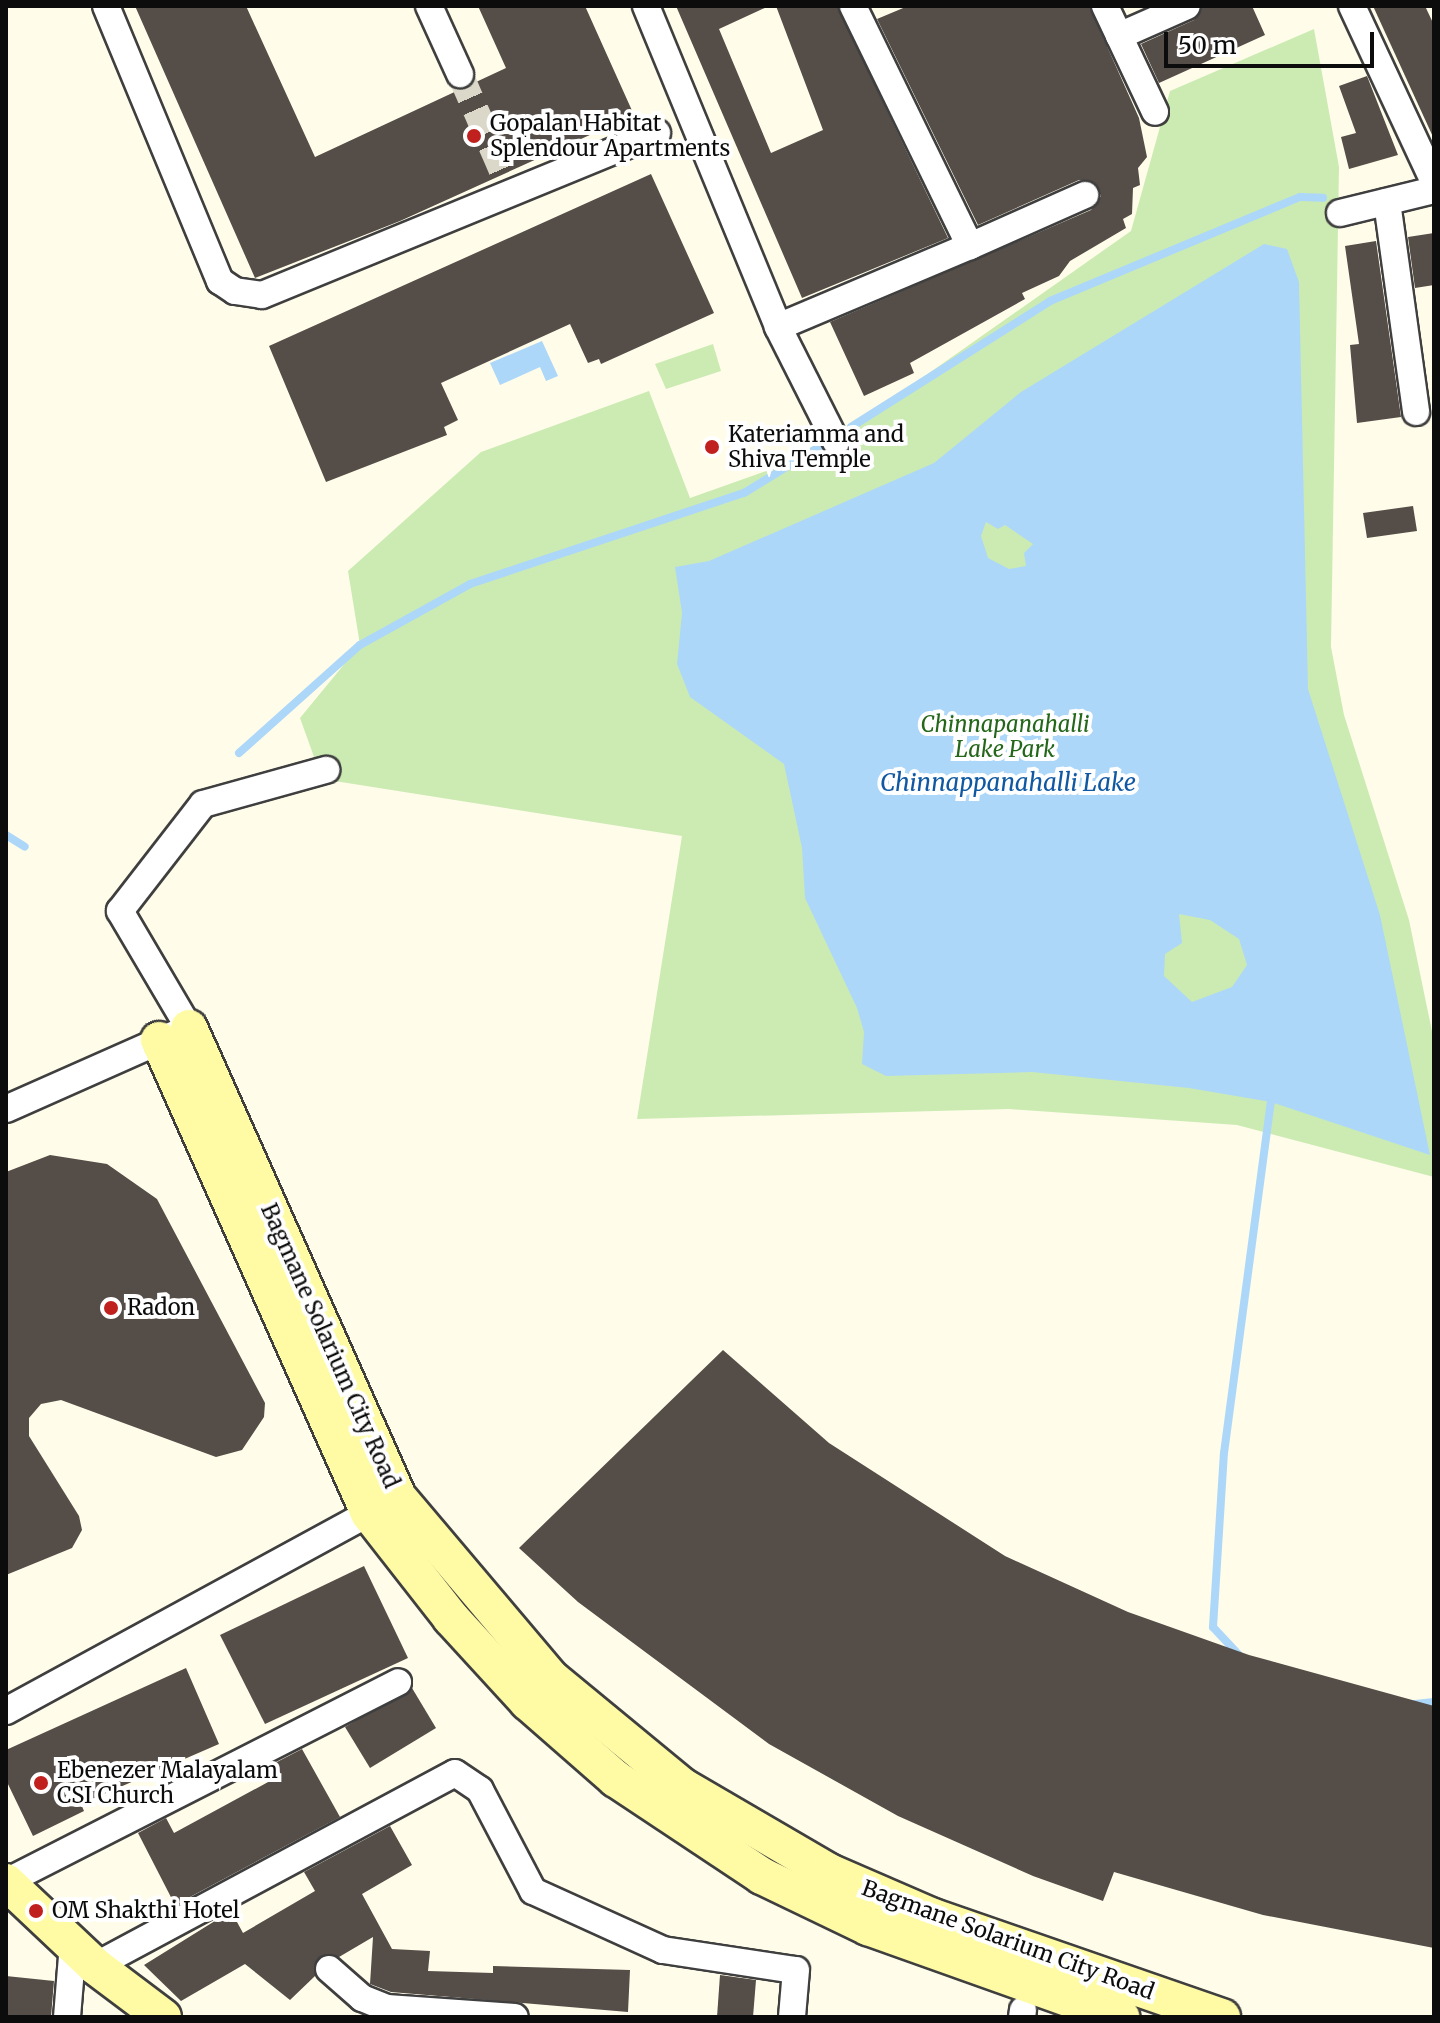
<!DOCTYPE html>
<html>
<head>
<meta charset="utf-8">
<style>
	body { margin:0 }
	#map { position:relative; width:1440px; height:2023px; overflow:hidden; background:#fffcea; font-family:Merriweather,serif }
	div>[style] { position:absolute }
	.green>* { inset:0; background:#ccebb3 }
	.water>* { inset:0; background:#acd7f9 }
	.stream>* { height:8px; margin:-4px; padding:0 4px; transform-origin:4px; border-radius:4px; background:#acd7f9 }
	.building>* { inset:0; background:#554d48 }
	.street-tunnel>* { height:26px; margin-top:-13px; transform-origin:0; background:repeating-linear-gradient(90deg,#dbd8c9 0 26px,transparent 0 39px) }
	.roads { filter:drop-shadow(2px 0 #3f3f3f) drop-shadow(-2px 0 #3f3f3f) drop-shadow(0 2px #3f3f3f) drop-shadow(0 -2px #3f3f3f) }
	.street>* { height:26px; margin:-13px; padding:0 13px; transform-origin:13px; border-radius:13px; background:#fff }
	.secondary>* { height:36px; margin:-18px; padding:0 18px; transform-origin:18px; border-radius:18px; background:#fffba5 }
	.dots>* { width:22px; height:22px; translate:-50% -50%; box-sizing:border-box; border:4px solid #fff; border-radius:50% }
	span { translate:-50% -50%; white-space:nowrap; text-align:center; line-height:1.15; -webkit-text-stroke:8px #fff; paint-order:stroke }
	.poi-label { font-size:22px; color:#0c0c0c }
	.left { translate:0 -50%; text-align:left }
	.park-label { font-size:22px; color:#24661a; font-style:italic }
	.street-label { font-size:22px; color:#0c0c0c }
	.water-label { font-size:24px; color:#1059a2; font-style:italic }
	.frame { position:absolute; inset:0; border:8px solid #0c0c0c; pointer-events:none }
	.scale { position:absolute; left:1164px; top:32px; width:210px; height:36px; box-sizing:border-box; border:4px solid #0c0c0c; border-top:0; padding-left:10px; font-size:24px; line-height:28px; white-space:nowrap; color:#0c0c0c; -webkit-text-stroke:6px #fff; paint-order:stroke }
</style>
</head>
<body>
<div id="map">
	<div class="green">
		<i style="clip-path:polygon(1314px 29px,1339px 167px,1331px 647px,1344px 715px,1409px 920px,1434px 1041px,1434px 1177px,1237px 1125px,1009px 1109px,637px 1119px,682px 836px,322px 779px,300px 718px,360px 645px,348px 571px,481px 452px,649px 391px,690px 498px,814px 454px,1131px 231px,1170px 91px)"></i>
		<i style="clip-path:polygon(713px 344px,721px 371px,666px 389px,655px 364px)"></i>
	</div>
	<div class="water">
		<i style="clip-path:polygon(evenodd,1264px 244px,1287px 249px,1299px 282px,1308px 689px,1380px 915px,1430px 1155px,1271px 1102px,1189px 1088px,1032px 1072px,886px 1076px,862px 1064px,864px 1032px,857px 1008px,805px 898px,802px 848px,784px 764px,690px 697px,677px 664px,682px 613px,675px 567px,709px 561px,934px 463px,1021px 392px,1264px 244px,986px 522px,998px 529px,1005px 525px,1033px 544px,1024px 553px,1026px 566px,1009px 569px,988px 558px,981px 536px,986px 522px,1264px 244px,1179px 914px,1210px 920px,1239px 939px,1247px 965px,1232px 987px,1192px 1002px,1164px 976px,1165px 954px,1182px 943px,1179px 914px)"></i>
		<i style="clip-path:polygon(542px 341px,558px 376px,546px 381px,540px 367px,500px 385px,490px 363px)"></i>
	</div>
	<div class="stream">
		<i style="left:851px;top:427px;width:236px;rotate:-32.3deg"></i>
		<i style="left:1050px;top:301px;width:271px;rotate:-22.6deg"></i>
		<i style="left:1300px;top:197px;width:23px;rotate:2deg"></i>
		<i style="left:239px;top:753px;width:162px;rotate:-41.8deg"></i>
		<i style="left:360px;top:645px;width:126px;rotate:-29deg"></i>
		<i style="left:470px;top:584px;width:289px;rotate:-18.4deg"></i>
		<i style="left:744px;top:493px;width:103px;rotate:-31.5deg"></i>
		<i style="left:6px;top:835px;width:22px;rotate:32deg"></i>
		<i style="left:1239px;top:1655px;width:38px;rotate:-133deg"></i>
		<i style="left:1213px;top:1627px;width:174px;rotate:-86.4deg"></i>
		<i style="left:1224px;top:1453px;width:354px;rotate:-82.4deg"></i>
		<i style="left:1415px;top:1704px;width:19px;rotate:-6deg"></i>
	</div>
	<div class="building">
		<i style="clip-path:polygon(135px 6px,246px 6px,315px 157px,506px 68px,478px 6px,585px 6px,634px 115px,400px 221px,255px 278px)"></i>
		<i style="clip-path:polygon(676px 6px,769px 6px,719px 29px,771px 153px,823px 130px,776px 6px,837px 6px,948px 238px,802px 298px)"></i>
		<i style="clip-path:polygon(908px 6px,1089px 6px,1139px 118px,1147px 157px,1138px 168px,1140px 185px,1133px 188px,1132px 214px,1123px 219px,1126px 228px,1070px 261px,1059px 276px,1022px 293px,1025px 299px,910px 363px,914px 373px,864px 396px,830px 322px,1091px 210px,1101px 196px,1095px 183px,1079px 180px,978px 225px,877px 19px)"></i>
		<i style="clip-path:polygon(1203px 6px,1252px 6px,1265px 35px,1159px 83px,1141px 44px,1194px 20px)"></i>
		<i style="clip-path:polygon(1373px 6px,1425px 6px,1434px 25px,1434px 139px)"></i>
		<i style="clip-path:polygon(1367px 76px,1398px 155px,1349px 169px,1341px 137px,1356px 133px,1339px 86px)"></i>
		<i style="clip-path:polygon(651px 174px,714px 313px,601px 364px,599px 359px,588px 363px,570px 324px,441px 383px,458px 420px,444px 427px,447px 435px,326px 482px,269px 346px)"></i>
		<i style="clip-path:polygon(1434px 233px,1434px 285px,1415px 288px,1408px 237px)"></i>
		<i style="clip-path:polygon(1376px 241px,1401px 417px,1357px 423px,1350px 345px,1359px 344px,1345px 246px)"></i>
		<i style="clip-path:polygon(1413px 506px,1417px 531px,1367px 538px,1363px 513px)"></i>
		<i style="clip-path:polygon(50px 1155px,107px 1164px,157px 1199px,265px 1403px,264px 1417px,242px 1450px,216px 1457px,61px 1400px,41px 1404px,29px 1418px,29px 1436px,79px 1516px,82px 1530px,72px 1548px,6px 1575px,6px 1172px)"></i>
		<i style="clip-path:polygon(723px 1350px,829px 1443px,1005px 1556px,1128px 1612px,1249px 1655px,1434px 1706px,1434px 1948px,1263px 1915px,1114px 1872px,1103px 1901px,1033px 1876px,898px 1816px,769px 1744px,578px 1602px,519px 1548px)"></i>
		<i style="clip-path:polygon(364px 1566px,408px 1658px,265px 1724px,220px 1635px)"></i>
		<i style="clip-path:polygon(186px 1668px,219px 1744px,81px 1804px,84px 1811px,33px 1836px,6px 1780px,6px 1750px)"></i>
		<i style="clip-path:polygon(412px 1688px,436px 1728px,370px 1768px,345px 1727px)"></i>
		<i style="clip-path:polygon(302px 1749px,340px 1817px,175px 1905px,138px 1833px,166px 1818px,174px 1833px,281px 1775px,275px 1763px)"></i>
		<i style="clip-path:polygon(390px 1826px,412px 1865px,362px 1894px,392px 1949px,430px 1951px,428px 1971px,493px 1973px,493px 1966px,630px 1970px,628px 2012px,391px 1992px,370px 1984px,373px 1937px,339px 1957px,318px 1958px,315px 1976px,290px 2000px,245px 1964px,181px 2001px,144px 1965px,231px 1911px,243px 1933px,315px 1891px,304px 1872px)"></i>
		<i style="clip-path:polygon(720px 1975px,756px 1980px,753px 2017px,717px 2017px)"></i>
		<i style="clip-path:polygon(6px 1976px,54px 1981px,51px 2017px,6px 2017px)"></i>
	</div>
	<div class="street-tunnel">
		<i style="left:460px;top:74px;width:133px;rotate:66.5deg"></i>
	</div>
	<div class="roads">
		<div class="street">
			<i style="left:106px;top:6px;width:298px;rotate:67.5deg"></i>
			<i style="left:220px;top:281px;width:18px;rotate:34deg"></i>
			<i style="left:235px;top:291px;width:27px;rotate:8deg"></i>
			<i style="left:262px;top:295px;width:427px;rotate:-22.3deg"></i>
			<i style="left:429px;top:6px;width:75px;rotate:65.5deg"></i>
			<i style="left:646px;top:6px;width:347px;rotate:67.6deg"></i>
			<i style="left:778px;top:327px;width:129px;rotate:63.2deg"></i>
			<i style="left:1105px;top:6px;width:117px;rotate:64.7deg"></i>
			<i style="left:1352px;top:6px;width:194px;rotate:65deg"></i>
			<i style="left:1119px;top:36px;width:74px;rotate:-23.8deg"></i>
			<i style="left:1387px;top:202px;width:212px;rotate:82.1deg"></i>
			<i style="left:1340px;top:213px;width:97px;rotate:-13.7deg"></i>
			<i style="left:970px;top:246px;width:126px;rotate:-23.9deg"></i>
			<i style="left:778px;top:327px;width:208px;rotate:-22.9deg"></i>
			<i style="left:970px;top:246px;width:267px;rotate:-116deg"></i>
			<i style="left:6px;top:1109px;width:200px;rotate:-23.9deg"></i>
			<i style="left:189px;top:1028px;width:136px;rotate:-120.5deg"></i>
			<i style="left:120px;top:911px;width:135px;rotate:-52.2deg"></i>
			<i style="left:203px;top:804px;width:128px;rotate:-15.5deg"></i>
			<i style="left:6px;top:1711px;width:428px;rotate:-28.6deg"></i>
			<i style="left:6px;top:1882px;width:440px;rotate:-27deg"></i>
			<i style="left:95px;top:1966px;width:408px;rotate:-28.2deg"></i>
			<i style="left:455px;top:1773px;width:30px;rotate:34deg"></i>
			<i style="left:480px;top:1790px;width:114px;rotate:62.3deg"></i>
			<i style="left:533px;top:1891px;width:143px;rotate:24.4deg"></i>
			<i style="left:663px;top:1950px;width:134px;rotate:8.6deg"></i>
			<i style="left:796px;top:1970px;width:47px;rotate:94.9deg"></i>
			<i style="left:329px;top:1969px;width:44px;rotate:41.3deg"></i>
			<i style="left:362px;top:1998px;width:27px;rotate:22deg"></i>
			<i style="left:387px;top:2008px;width:128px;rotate:4deg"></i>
			<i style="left:67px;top:2017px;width:73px;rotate:-85.3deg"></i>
			<i style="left:1022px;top:2017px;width:7px;rotate:-82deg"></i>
		</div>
		<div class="secondary">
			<i style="left:189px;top:1028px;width:513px;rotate:65.98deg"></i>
			<i style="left:398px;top:1497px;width:237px;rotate:49.8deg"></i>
			<i style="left:551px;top:1678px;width:170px;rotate:39.5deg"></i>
			<i style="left:682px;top:1786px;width:170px;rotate:30.3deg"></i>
			<i style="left:829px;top:1872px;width:113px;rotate:23.4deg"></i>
			<i style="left:933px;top:1917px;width:306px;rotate:19.1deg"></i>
			<i style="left:159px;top:1040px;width:518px;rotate:66.06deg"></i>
			<i style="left:369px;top:1513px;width:133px;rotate:52deg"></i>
			<i style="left:451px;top:1618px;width:114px;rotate:47.5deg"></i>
			<i style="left:528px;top:1702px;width:117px;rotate:41.2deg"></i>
			<i style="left:616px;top:1779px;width:175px;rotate:33.6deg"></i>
			<i style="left:762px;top:1876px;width:118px;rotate:25.7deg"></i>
			<i style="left:868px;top:1927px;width:269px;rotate:19.6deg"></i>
			<i style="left:6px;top:1882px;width:122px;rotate:43.3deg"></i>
			<i style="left:95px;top:1966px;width:85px;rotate:36.9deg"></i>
		</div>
	</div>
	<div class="dots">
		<i style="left:474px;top:136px;background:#c1211e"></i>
		<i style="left:712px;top:447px;background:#c1211e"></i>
		<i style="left:111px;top:1308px;background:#c1211e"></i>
		<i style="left:41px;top:1783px;background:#c1211e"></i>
		<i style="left:36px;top:1911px;background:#c1211e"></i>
	</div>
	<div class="poi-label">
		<span class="left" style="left:490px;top:136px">Gopalan Habitat<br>Splendour Apartments</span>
		<span class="left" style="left:728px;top:447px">Kateriamma and<br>Shiva Temple</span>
		<span class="left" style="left:127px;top:1308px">Radon</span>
		<span class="left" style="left:57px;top:1783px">Ebenezer Malayalam<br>CSI Church</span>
		<span class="left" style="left:52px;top:1911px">OM Shakthi Hotel</span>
	</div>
	<div class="park-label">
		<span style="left:1005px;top:737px">Chinnapanahalli<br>Lake Park</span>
	</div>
	<div class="street-label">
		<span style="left:330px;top:1346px;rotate:66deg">Bagmane Solarium City Road</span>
		<span style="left:1008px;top:1940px;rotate:20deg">Bagmane Solarium City Road</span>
	</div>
	<div class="water-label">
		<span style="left:1008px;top:783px">Chinnappanahalli Lake</span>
	</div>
	<div class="frame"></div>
	<div class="scale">50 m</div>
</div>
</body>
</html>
